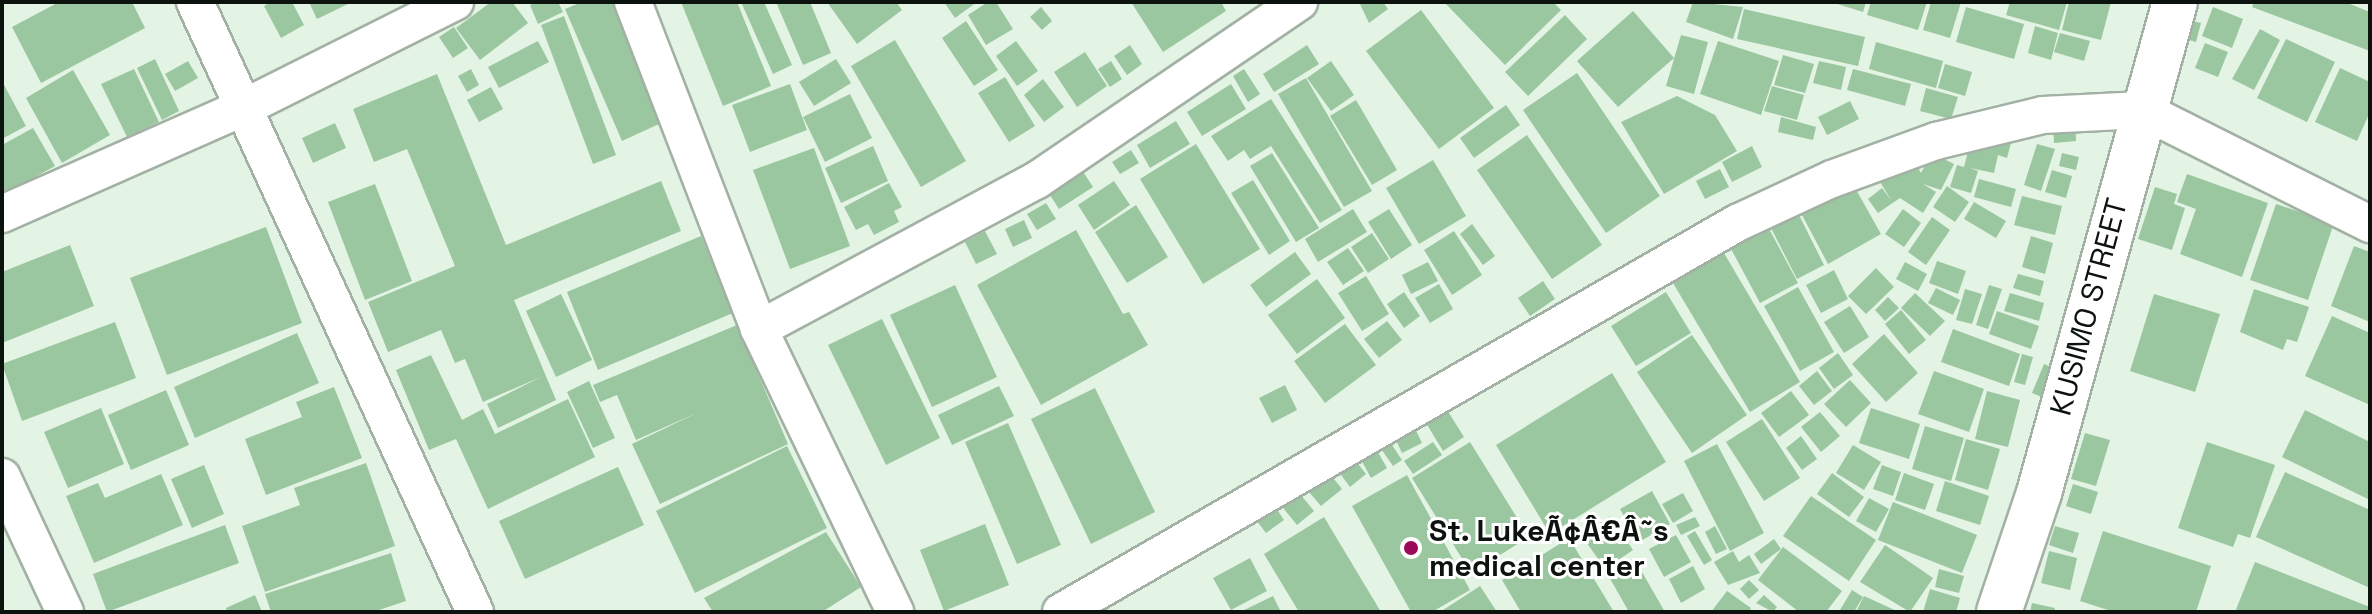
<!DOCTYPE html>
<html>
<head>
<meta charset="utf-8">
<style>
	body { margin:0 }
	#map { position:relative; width:2372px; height:614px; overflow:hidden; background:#e3f3e4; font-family:"Space Grotesk",sans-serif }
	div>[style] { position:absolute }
	.building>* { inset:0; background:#9bc7a0 }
	.roads { filter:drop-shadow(2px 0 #a2b1a4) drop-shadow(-2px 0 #a2b1a4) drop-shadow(0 2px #a2b1a4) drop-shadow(0 -2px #a2b1a4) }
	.street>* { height:36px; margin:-18px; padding:0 18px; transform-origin:18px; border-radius:18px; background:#fff }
	.secondary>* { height:44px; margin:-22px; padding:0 22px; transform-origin:22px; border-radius:22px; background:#fff }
	.dots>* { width:22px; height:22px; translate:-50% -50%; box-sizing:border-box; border:4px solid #fff; border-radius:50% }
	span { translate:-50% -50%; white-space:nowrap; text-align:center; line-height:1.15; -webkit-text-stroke:6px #fff; paint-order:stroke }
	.street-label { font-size:30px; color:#0c120d }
	.poi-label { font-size:30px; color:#0c120d; font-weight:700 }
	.left { translate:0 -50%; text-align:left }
	.frame { position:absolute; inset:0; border:4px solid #0c120d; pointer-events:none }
</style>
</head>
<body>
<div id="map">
	<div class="building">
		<i style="clip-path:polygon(59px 2px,132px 2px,145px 28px,41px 83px,12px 27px)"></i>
		<i style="clip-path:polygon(271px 2px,292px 2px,304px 25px,281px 38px,264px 6px)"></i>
		<i style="clip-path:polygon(309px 2px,352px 2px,317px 19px)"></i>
		<i style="clip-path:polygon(491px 2px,512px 2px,528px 23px,480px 60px,456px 28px)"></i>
		<i style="clip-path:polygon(537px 2px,558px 2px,563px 12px,538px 24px,530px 5px)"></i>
		<i style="clip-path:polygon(582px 2px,622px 2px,672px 118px,622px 141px,565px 9px)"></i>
		<i style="clip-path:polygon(681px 2px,737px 2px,771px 86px,723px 106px)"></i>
		<i style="clip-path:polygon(741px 2px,764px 2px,792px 65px,773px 74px)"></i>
		<i style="clip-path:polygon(776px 2px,810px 2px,831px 53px,803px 65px)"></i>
		<i style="clip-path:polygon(827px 2px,896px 2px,902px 10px,857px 44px)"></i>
		<i style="clip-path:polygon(944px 2px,977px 2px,955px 18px)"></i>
		<i style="clip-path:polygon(988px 2px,996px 2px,1013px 29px,986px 45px,968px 15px)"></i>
		<i style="clip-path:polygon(1131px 2px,1221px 2px,1226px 11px,1163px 52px)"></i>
		<i style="clip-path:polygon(1359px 2px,1383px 2px,1388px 9px,1369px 23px)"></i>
		<i style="clip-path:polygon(1444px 2px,1553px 2px,1561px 10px,1505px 65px)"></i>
		<i style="clip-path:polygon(1693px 2px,1743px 7px,1733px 39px,1686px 22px)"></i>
		<i style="clip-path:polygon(1831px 2px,1866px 2px,1863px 12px)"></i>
		<i style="clip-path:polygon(1871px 2px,1927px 2px,1918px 30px,1867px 15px)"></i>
		<i style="clip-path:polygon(1931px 2px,1961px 2px,1950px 38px,1923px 30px)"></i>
		<i style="clip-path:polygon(2010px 2px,2067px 2px,2059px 30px,2006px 15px)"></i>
		<i style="clip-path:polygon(2069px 2px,2111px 2px,2101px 40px,2062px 30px)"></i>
		<i style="clip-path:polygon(2254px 2px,2345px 2px,2370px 12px,2370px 51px,2252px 7px)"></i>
		<i style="clip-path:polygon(1041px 7px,1052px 21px,1042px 30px,1030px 17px)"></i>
		<i style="clip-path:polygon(1966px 7px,2024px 24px,2014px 59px,1956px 42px)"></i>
		<i style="clip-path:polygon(2213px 7px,2243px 19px,2232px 48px,2202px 36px)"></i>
		<i style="clip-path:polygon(1744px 9px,1865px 37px,1858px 66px,1737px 39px)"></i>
		<i style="clip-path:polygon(1421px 10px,1494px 108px,1439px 149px,1366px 51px)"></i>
		<i style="clip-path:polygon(1633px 11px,1674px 58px,1618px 107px,1577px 61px)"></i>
		<i style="clip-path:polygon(1565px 15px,1587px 39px,1528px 96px,1505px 72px)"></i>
		<i style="clip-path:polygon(564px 16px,616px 155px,593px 164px,541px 25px)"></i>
		<i style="clip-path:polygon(2188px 20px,2201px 23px,2196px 42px,2182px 38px)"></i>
		<i style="clip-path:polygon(966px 21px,998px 70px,974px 86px,942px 38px)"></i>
		<i style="clip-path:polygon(2035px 26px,2058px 33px,2051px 60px,2028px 53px)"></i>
		<i style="clip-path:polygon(454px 27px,468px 48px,453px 58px,439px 37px)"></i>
		<i style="clip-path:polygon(2260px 29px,2280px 40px,2254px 90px,2232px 79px)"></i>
		<i style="clip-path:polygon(2060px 33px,2090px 41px,2084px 61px,2054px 52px)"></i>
		<i style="clip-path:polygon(1681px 35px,1708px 42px,1694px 94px,1666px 86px)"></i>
		<i style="clip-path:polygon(2286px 39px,2335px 62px,2307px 122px,2257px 98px)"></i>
		<i style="clip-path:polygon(895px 40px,966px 161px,921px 187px,851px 66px)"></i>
		<i style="clip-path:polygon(538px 41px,549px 62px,499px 88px,488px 67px)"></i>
		<i style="clip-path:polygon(1016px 41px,1038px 71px,1017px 86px,996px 56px)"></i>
		<i style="clip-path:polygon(1718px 41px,1779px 61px,1761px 115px,1700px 94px)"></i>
		<i style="clip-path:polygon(1876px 42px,1943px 61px,1936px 88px,1869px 69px)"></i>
		<i style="clip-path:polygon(2205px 43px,2228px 52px,2218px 77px,2195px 68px)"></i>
		<i style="clip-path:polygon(1130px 45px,1142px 64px,1127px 75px,1114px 56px)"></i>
		<i style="clip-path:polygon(1307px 45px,1319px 64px,1274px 92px,1263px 74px)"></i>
		<i style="clip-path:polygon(1085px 52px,1107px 86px,1077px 107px,1054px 72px)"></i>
		<i style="clip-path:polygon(1783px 55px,1814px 64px,1805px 93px,1774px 85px)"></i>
		<i style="clip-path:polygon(155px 59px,179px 111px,162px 120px,137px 68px)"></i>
		<i style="clip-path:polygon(836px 59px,851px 83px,814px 106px,799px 82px)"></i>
		<i style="clip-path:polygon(188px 61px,198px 78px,175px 91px,165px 74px)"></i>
		<i style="clip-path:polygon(1111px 61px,1122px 79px,1110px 87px,1098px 69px)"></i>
		<i style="clip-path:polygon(1331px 61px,1354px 95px,1331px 111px,1307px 78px)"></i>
		<i style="clip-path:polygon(1819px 61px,1846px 67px,1841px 90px,1813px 83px)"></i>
		<i style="clip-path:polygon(1945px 64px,1972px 72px,1965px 96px,1938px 88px)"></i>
		<i style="clip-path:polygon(2340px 68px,2370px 82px,2370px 112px,2357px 141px,2315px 122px)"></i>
		<i style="clip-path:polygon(134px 69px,159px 122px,127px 137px,101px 84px)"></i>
		<i style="clip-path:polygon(471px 69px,479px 85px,467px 92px,458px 76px)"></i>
		<i style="clip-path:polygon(1244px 69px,1260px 94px,1248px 102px,1233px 76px)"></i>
		<i style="clip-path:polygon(1853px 69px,1911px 84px,1905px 106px,1847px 90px)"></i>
		<i style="clip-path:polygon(73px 70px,110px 135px,62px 163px,26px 98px)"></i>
		<i style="clip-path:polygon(1577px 73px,1660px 196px,1606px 233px,1523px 110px)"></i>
		<i style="clip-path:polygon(437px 74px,506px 245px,661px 181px,681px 231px,514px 300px,556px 400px,498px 428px,487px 404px,541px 377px,483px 402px,465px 359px,455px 363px,441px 330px,388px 352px,368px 302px,455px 266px,407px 149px,374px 162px,353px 109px)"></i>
		<i style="clip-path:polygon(1005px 77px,1035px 126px,1009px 142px,978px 93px)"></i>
		<i style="clip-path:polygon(1306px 78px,1372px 191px,1344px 207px,1278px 94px)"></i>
		<i style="clip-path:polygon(1043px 79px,1064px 107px,1044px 122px,1024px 95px)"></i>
		<i style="clip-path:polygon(2px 81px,26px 126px,2px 139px)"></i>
		<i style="clip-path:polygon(790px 84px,807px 130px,750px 152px,732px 105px)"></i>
		<i style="clip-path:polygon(1231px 84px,1246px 109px,1202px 136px,1187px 112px)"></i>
		<i style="clip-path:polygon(1772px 86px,1804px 95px,1797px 120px,1764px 111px)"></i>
		<i style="clip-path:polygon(491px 87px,503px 109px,479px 122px,467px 100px)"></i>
		<i style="clip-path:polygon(1926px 88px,1958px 97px,1951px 119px,1920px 111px)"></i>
		<i style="clip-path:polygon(850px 94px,872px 138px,825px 162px,803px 117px)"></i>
		<i style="clip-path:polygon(1677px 96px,1715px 115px,1737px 151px,1664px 194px,1621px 122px)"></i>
		<i style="clip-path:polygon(1271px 99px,1342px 210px,1320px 223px,1271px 146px,1250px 159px,1244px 150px,1228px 161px,1211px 136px)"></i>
		<i style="clip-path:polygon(1356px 100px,1397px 170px,1372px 185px,1330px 116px)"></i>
		<i style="clip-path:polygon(1850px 101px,1859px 119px,1827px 135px,1818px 117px)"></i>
		<i style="clip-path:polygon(1506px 105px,1520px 125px,1474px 158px,1460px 138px)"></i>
		<i style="clip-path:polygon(1781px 117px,1816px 127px,1813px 140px,1778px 132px)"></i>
		<i style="clip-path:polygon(2075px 118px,2076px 141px,2054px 143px,2053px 120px)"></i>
		<i style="clip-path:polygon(1176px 121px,1190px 144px,1150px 168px,1137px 145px)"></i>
		<i style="clip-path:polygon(335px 123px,346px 148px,313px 163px,302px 138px)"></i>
		<i style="clip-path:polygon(33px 128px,55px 166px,2px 195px,2px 145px)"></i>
		<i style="clip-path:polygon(1527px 135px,1602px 245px,1552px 279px,1477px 170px)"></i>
		<i style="clip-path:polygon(1972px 135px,2012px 139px,2007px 158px,1998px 155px,1994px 173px,1970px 168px,1978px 171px,1971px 193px,1950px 187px,1957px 165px,1964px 167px)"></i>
		<i style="clip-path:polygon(1196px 144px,1260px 249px,1203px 284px,1140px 179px)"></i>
		<i style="clip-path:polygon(2037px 144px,2055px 149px,2041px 191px,2024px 185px)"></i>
		<i style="clip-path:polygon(873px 146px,888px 181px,841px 203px,825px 168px)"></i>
		<i style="clip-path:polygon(1752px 146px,1762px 167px,1732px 182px,1722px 162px)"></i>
		<i style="clip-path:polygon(814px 148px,850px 246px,790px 269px,753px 170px)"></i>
		<i style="clip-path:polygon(1131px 150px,1139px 163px,1120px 174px,1112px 162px)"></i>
		<i style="clip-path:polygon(1272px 153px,1319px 228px,1296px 242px,1250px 166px)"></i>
		<i style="clip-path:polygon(1932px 153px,1954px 164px,1941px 190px,1923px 184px,1936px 192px,1923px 213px,1900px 198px,1878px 213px,1868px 199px,1882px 188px,1891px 200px,1876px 175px,1910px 154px,1921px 173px)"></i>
		<i style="clip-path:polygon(2062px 153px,2079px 157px,2076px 170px,2059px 166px)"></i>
		<i style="clip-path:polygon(1433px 160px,1466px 216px,1419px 244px,1386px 188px)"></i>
		<i style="clip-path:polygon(1720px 169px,1729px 187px,1705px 199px,1696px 181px)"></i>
		<i style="clip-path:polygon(1082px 170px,1093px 187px,1059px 209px,1048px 192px)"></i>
		<i style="clip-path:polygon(2052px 170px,2072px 176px,2066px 198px,2045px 192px)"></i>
		<i style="clip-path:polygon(2187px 174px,2268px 203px,2242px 277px,2180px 254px,2196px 209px,2177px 202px)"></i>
		<i style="clip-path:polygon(1979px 179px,2016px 189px,2011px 207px,1974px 197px)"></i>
		<i style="clip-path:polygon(1253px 180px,1290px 241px,1269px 255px,1231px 193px)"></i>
		<i style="clip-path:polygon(1114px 181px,1130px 205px,1094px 230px,1078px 205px)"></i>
		<i style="clip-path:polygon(889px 183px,902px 207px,894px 211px,899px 222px,874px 235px,868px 224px,856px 230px,844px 207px)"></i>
		<i style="clip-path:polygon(375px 184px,412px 281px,365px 300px,328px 202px)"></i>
		<i style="clip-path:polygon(1854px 186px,1881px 234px,1828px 264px,1802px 215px)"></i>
		<i style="clip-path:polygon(1947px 186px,1969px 202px,1955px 222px,1933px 207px)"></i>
		<i style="clip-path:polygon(2155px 187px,2177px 194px,2174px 204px,2185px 208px,2172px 250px,2138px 239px)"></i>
		<i style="clip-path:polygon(2022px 196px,2062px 206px,2055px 235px,2014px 225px)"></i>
		<i style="clip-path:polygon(1974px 202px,2006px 221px,1996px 238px,1964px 219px)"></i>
		<i style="clip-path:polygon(1046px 203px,1056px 219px,1037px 230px,1027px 214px)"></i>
		<i style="clip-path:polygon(2276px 204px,2334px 223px,2308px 300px,2250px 280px)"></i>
		<i style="clip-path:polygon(1136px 205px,1168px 257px,1127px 283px,1095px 232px)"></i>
		<i style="clip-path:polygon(1353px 209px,1367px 232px,1318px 262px,1305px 239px)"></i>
		<i style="clip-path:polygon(1389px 209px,1412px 245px,1391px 259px,1368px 222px)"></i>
		<i style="clip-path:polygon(1903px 209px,1921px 223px,1904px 247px,1885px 234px)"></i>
		<i style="clip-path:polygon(1798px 213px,1824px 265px,1797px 279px,1771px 228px)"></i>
		<i style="clip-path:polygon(1932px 217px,1950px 230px,1926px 265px,1908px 252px)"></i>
		<i style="clip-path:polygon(1024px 220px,1032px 238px,1013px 247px,1005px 229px)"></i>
		<i style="clip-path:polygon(1472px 224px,1495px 256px,1483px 265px,1460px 234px)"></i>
		<i style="clip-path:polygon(1767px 225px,1798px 283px,1760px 303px,1729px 245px)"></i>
		<i style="clip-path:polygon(266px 227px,302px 323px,167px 375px,130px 278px)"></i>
		<i style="clip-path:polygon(1076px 230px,1123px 314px,1129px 312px,1148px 345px,1041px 405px,977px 285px)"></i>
		<i style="clip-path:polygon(985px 231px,997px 254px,976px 264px,965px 242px)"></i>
		<i style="clip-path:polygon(1454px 231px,1482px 275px,1452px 295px,1424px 250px)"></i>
		<i style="clip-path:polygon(1372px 233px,1389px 259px,1368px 273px,1351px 247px)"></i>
		<i style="clip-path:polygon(701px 236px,733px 313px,598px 370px,567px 292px)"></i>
		<i style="clip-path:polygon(2031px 236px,2053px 243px,2045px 274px,2022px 267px)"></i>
		<i style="clip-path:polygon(70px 245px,94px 306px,2px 343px,2px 272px)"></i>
		<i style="clip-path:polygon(2354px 246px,2370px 252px,2370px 322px,2331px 306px)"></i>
		<i style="clip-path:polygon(1348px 248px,1364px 271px,1343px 285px,1327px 262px)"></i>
		<i style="clip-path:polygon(1721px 248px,1800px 382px,1750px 412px,1670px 278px)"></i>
		<i style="clip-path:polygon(1295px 252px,1311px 274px,1266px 307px,1250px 285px)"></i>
		<i style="clip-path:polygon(1937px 261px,1966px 271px,1958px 294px,1929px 283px)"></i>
		<i style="clip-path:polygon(1428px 262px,1438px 281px,1411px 294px,1402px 275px)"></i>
		<i style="clip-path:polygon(1905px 262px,1927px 274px,1918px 291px,1896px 279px)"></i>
		<i style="clip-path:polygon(1876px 268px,1894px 287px,1866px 314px,1848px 296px)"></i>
		<i style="clip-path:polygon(1834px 270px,1848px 299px,1821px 313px,1806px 285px)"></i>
		<i style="clip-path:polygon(2018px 274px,2044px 281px,2040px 296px,2013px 288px)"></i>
		<i style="clip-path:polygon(1366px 276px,1389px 314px,1362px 331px,1338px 293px)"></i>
		<i style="clip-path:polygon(1317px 279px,1345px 318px,1297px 354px,1268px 315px)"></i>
		<i style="clip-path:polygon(1543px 281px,1555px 299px,1530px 316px,1518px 298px)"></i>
		<i style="clip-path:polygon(1439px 284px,1453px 309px,1430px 323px,1415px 298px)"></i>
		<i style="clip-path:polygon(955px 285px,997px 377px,932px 407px,890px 315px)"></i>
		<i style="clip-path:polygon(1989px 285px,2002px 289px,1988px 329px,1976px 325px)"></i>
		<i style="clip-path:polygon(1798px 287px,1834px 352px,1800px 371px,1764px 306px)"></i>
		<i style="clip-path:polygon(1936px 288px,1960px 300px,1953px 315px,1928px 303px)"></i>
		<i style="clip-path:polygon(1965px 289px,1982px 294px,1972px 324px,1956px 320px)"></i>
		<i style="clip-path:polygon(2254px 289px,2309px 307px,2297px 342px,2287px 339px,2283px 350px,2240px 332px)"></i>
		<i style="clip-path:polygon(1404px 292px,1420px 316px,1404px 328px,1387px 304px)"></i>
		<i style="clip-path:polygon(1666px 292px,1691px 333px,1636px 366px,1611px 326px)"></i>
		<i style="clip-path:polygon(1915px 293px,1945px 321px,1930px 336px,1901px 308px)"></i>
		<i style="clip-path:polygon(2010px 293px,2044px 303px,2039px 321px,2004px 311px)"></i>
		<i style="clip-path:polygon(561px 294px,592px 360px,556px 377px,526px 311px)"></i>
		<i style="clip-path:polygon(2154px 294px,2220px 314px,2195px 392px,2130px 371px)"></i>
		<i style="clip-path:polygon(1888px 297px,1899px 308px,1885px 321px,1875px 310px)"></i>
		<i style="clip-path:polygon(1850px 306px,1869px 337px,1844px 353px,1824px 322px)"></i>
		<i style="clip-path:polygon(1901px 310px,1926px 340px,1909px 354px,1885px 324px)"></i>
		<i style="clip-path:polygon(1997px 311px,2039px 326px,2031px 349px,1989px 334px)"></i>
		<i style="clip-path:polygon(2332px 316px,2370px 333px,2370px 405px,2305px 376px)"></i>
		<i style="clip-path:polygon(882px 319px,940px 438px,886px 465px,828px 345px)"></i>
		<i style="clip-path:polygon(1387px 321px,1402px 340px,1379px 358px,1364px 339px)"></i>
		<i style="clip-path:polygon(115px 322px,136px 378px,22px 421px,2px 364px)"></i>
		<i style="clip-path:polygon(1345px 324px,1376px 365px,1325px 403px,1294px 361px)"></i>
		<i style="clip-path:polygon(737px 325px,788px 444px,660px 504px,632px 444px,699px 412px,636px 440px,617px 395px,600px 402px,593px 385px)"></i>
		<i style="clip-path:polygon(1953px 329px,2020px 354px,2009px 386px,1941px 362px)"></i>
		<i style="clip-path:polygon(297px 333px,319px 383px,195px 438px,174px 387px)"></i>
		<i style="clip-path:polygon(1884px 334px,1918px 373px,1886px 402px,1852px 364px)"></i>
		<i style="clip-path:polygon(1692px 335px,1747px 415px,1692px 453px,1637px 372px)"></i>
		<i style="clip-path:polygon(1838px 353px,1853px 375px,1834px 389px,1819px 368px)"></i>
		<i style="clip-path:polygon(2022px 354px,2033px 357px,2025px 385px,2014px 382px)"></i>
		<i style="clip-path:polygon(431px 355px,462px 420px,483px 409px,495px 434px,568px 399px,595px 457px,488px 509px,456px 439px,429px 450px,396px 370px)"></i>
		<i style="clip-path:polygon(2044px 364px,2059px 370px,2047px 399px,2032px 393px)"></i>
		<i style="clip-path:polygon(1817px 371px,1832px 391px,1814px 405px,1799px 386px)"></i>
		<i style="clip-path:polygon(1934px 371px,1984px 389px,1969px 432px,1918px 414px)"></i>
		<i style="clip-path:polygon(1612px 373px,1666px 462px,1550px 534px,1496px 445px)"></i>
		<i style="clip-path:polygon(1850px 380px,1871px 403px,1846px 427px,1824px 404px)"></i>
		<i style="clip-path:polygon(589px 381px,615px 438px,593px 448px,567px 392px)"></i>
		<i style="clip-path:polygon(1285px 385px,1297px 410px,1272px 423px,1259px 398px)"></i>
		<i style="clip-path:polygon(999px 386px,1014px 416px,952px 445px,938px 415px)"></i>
		<i style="clip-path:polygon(334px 387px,362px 458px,266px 495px,245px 439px,302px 417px,296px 402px)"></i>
		<i style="clip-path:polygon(1095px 388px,1155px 512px,1091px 544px,1031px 419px)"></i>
		<i style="clip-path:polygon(166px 390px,189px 445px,131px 470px,108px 415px)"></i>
		<i style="clip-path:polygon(1791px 391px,1809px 415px,1779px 437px,1761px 413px)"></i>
		<i style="clip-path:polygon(1987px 391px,2020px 400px,2008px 447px,1975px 439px)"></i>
		<i style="clip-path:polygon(1444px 405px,1464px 437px,1443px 451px,1423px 418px)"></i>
		<i style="clip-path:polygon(101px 408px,124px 464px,68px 488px,44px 432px)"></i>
		<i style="clip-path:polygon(1871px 408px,1920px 424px,1909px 459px,1859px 443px)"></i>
		<i style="clip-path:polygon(2305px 410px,2370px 442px,2370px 500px,2282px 457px)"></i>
		<i style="clip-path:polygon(1820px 412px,1840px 436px,1821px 452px,1801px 427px)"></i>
		<i style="clip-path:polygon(1762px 419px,1800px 478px,1764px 501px,1726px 442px)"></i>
		<i style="clip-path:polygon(1412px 422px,1422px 443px,1402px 453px,1394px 436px)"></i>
		<i style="clip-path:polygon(1008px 423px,1061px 545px,1017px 564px,965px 442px)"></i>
		<i style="clip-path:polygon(1925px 426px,1964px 438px,1951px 481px,1912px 469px)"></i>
		<i style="clip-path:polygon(2085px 433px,2110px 440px,2096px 486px,2071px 479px)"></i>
		<i style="clip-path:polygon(1801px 436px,1817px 459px,1802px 470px,1786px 448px)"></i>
		<i style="clip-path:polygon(1388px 439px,1402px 460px,1393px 466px,1379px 446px)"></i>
		<i style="clip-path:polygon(1966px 439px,2000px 449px,1988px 490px,1955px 480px)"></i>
		<i style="clip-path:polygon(1433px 442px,1442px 455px,1413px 474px,1404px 461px)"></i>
		<i style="clip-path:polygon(1470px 442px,1529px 537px,1471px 573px,1412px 478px)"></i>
		<i style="clip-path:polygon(2207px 442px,2275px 465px,2250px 538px,2238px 534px,2233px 547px,2178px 528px)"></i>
		<i style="clip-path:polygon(1717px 444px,1764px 533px,1730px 551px,1684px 461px)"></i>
		<i style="clip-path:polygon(1853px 445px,1881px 462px,1864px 490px,1836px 473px)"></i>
		<i style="clip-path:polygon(787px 446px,827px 528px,695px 593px,656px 511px)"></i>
		<i style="clip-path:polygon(1375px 447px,1387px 468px,1371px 478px,1359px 456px)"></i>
		<i style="clip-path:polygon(1351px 455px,1366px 474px,1350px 487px,1336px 468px)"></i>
		<i style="clip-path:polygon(366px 463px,395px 546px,265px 592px,242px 526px,300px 505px,294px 488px)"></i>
		<i style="clip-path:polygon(204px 465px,224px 514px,192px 528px,171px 479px)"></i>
		<i style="clip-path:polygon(1882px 465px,1901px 472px,1893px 496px,1873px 489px)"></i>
		<i style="clip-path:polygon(618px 467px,644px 525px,525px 579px,499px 521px)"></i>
		<i style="clip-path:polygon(2285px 472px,2370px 510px,2370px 588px,2256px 537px)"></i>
		<i style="clip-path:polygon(1832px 473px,1864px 497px,1849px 517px,1817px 494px)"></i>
		<i style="clip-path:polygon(1904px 473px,1934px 484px,1925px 510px,1895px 500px)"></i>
		<i style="clip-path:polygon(161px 474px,183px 525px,94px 563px,66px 496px,98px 483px,105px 498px)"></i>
		<i style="clip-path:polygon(1330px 474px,1342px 489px,1321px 506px,1309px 492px)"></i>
		<i style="clip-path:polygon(1407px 475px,1470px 590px,1432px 612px,1411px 612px,1352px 506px)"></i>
		<i style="clip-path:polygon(1945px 481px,1989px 496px,1980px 525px,1936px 511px)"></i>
		<i style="clip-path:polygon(1292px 484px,1314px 511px,1297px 525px,1275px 498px)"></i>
		<i style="clip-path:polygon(2073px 484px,2098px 492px,2091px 514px,2066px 506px)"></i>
		<i style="clip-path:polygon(1652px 491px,1670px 524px,1639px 542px,1620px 509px)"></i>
		<i style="clip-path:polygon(1683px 493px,1693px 511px,1673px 523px,1662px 504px)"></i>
		<i style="clip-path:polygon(1811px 496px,1876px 540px,1849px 581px,1783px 536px)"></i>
		<i style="clip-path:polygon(1869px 498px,1889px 509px,1876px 532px,1856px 521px)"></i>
		<i style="clip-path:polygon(1272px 502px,1284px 520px,1266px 533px,1253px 516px)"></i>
		<i style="clip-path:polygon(1893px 502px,1977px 535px,1962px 573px,1878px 540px)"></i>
		<i style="clip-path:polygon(1610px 516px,1633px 550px,1605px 569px,1582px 536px)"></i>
		<i style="clip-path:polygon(1324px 517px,1381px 612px,1299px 612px,1264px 554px)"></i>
		<i style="clip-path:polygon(1695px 517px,1700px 526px,1681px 535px,1676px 525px)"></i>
		<i style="clip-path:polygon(985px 524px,1009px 585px,944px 611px,920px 550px)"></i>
		<i style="clip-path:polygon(225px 525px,239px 563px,107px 612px,93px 574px)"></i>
		<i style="clip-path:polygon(1715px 526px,1727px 549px,1716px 554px,1705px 532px)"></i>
		<i style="clip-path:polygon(2055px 526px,2079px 533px,2073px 553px,2049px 545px)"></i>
		<i style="clip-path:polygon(1695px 531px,1712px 560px,1704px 565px,1687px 536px)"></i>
		<i style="clip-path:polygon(2103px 531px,2211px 566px,2196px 612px,2114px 612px,2080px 601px)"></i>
		<i style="clip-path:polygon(826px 532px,861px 587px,822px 612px,713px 612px,704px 598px)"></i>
		<i style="clip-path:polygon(1676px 535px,1691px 562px,1664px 577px,1649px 549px)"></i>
		<i style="clip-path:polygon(1569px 538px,1614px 612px,1521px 612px,1502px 580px)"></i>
		<i style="clip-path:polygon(1774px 539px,1781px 549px,1761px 564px,1754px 554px)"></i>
		<i style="clip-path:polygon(1885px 545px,1933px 578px,1910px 612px,1860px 582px)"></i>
		<i style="clip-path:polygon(1783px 547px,1842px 591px,1826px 612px,1799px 612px,1758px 580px)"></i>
		<i style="clip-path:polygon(1733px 551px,1739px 562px,1749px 555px,1760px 573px,1728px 585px,1714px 562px)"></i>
		<i style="clip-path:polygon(2049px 551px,2077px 558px,2070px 590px,2041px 583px)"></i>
		<i style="clip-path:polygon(391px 553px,406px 601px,373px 612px,271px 612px,265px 594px)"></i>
		<i style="clip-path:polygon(1250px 558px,1267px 591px,1231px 610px,1213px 578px)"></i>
		<i style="clip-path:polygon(1635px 560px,1665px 612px,1629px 612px,1608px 575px)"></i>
		<i style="clip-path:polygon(2255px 562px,2370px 607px,2370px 612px,2235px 612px)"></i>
		<i style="clip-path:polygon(1693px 566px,1705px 589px,1681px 603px,1669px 579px)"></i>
		<i style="clip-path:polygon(1939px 569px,1964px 576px,1959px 593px,1935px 587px)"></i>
		<i style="clip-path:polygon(1749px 580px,1759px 590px,1749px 599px,1740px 589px)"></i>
		<i style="clip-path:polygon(1480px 586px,1497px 612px,1440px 612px)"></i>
		<i style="clip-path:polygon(1930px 589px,1960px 598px,1956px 612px,1923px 612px)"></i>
		<i style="clip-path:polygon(1852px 590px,1863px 597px,1854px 612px,1844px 612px,1840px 610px)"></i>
		<i style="clip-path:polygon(1727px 591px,1751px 608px,1749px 612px,1711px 612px)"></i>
		<i style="clip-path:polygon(255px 595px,262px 612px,227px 612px,226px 608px)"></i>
		<i style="clip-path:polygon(1764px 595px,1777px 607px,1773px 612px,1756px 603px)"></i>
		<i style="clip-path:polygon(1273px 596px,1281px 612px,1240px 612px)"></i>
		<i style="clip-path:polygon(1864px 596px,1899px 612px,1856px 612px)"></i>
		<i style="clip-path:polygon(2032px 603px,2055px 608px,2054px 612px,2030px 612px)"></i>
	</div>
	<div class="roads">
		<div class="street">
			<i style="left:195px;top:2px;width:671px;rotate:65.34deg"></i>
			<i style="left:633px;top:2px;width:350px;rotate:68.9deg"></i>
			<i style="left:759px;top:329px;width:314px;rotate:64.3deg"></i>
			<i style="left:2px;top:214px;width:266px;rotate:-23.8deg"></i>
			<i style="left:245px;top:107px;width:235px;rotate:-26.6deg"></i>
			<i style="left:759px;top:329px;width:315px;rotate:-28.2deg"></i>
			<i style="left:1037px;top:180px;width:317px;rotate:-34.2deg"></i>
			<i style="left:2px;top:477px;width:149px;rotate:65deg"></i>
			<i style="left:1061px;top:612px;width:780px;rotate:-29.92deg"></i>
			<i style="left:1737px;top:223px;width:105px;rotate:-24.9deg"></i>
			<i style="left:1832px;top:179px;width:111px;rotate:-20.1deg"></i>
			<i style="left:1936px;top:141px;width:110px;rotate:-13.7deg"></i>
			<i style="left:2043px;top:115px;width:99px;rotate:-2.9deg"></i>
			<i style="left:2142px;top:110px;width:255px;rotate:26.6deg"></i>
		</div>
		<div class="secondary">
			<i style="left:1999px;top:612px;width:126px;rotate:-71.4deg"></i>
			<i style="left:2039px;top:493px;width:509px;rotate:-74.52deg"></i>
		</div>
	</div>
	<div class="dots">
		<i style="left:1411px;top:548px;background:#9b0a59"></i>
	</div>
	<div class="street-label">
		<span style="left:2089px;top:307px;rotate:-75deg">KUSIMO STREET</span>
	</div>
	<div class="poi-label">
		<span class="left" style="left:1429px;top:548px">St. LukeÃ¢Â€Â˜s<br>medical center</span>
	</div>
	<div class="frame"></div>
</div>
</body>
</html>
